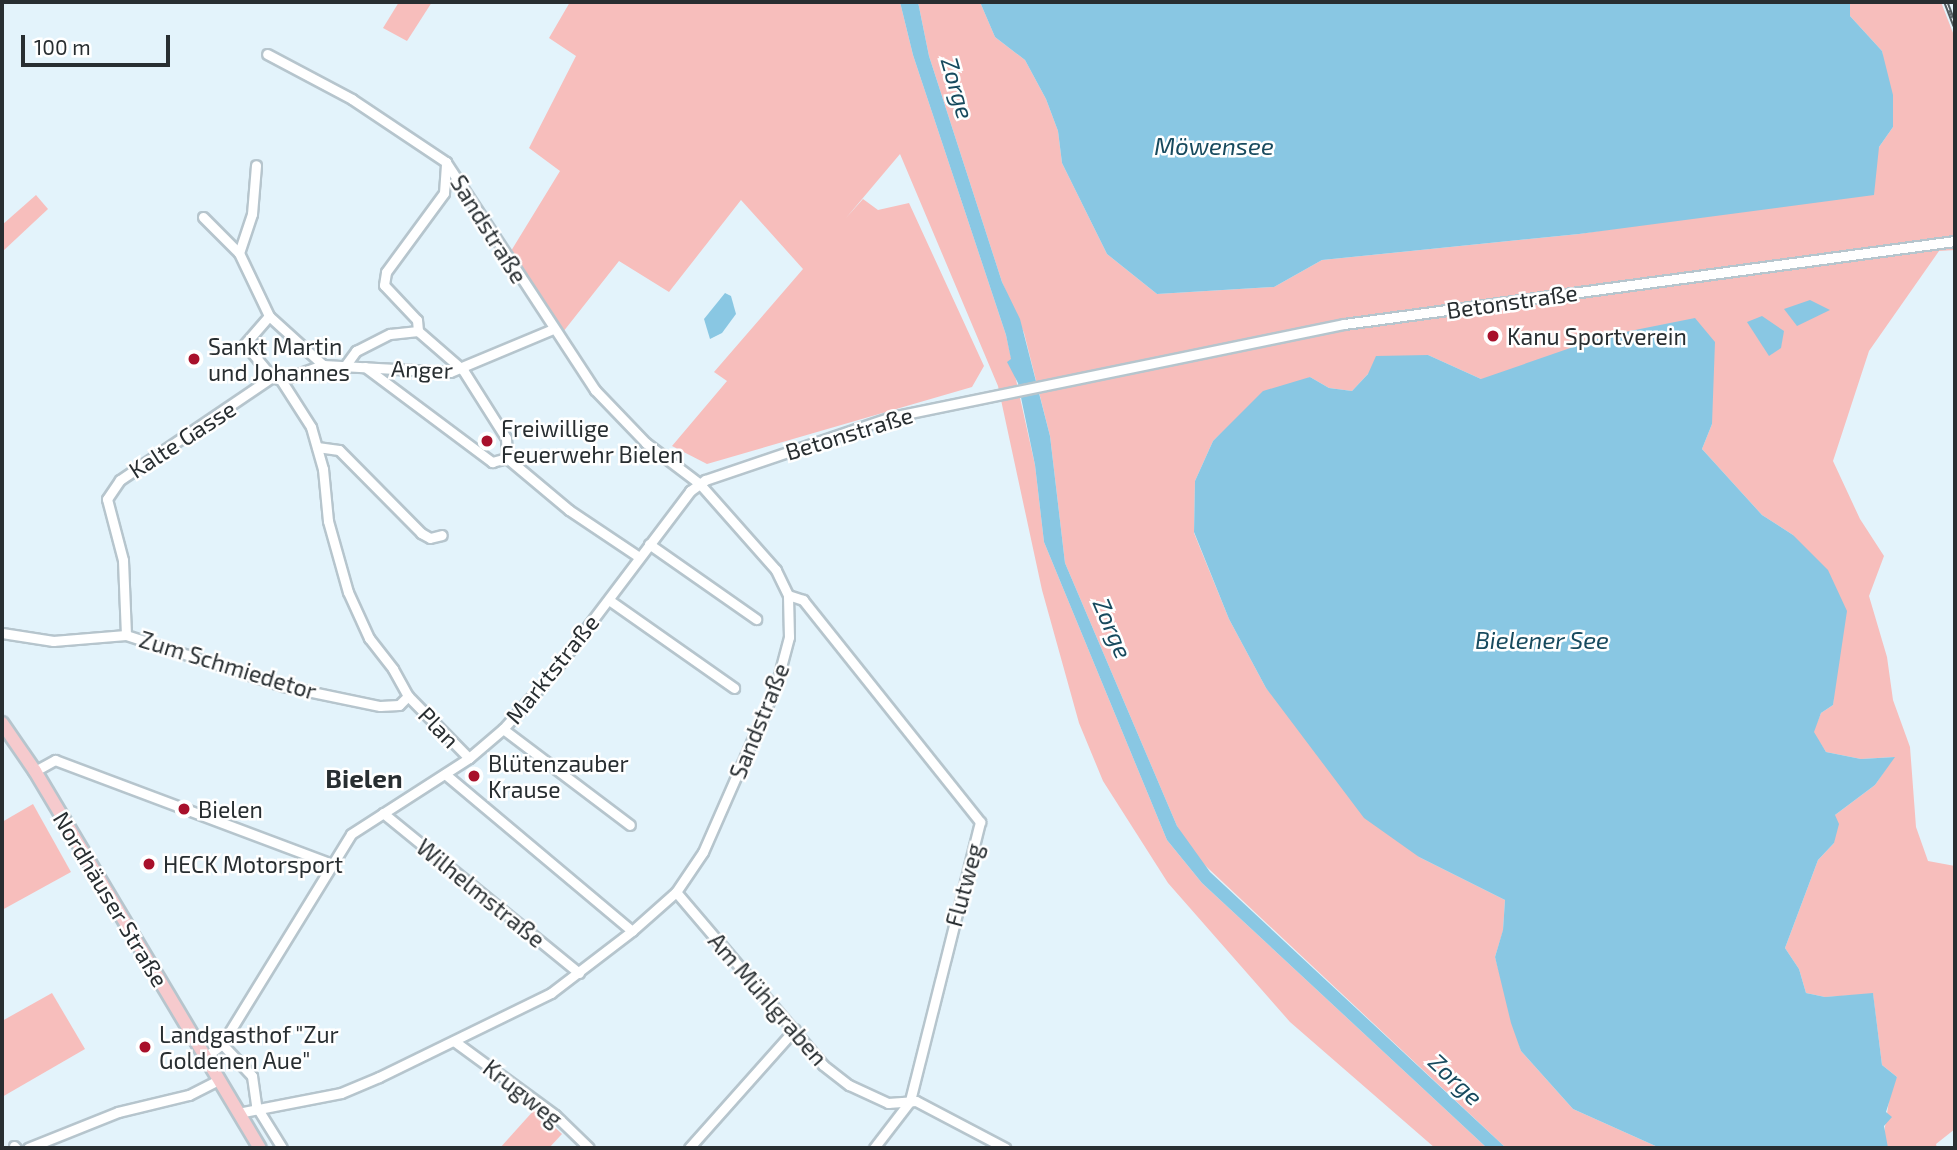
<!DOCTYPE html>
<html>
<head>
<meta charset="utf-8">
<style>
	body { margin:0 }
	#map { position:relative; width:1957px; height:1150px; overflow:hidden; background:#e3f3fb; font-family:"Exo 2",sans-serif }
	div>[style] { position:absolute }
	.green>* { inset:0; background:#f7bebc }
	.water>* { inset:0; background:#89c7e3 }
	.roads { filter:drop-shadow(2px 0 #b6c5cd) drop-shadow(-2px 0 #b6c5cd) drop-shadow(0 2px #b6c5cd) drop-shadow(0 -2px #b6c5cd) }
	.street>* { height:9px; margin:-4.5px; padding:0 4.5px; transform-origin:4.5px; border-radius:4.5px; background:#fff }
	.secondary>* { height:12px; margin:-6px; padding:0 6px; transform-origin:6px; border-radius:6px; background:#f6cacd }
	.rail>* { height:5px; margin-top:-2.5px; transform-origin:0; background:repeating-linear-gradient(90deg,#fff 0 8px,#535b5f 0 16px); box-sizing:border-box; border-block:2px solid #535b5f }
	.dots>* { width:19px; height:19px; translate:-50% -50%; box-sizing:border-box; border:4px solid #fff; border-radius:50% }
	span { translate:-50% -50%; white-space:nowrap; text-align:center; line-height:1.15; -webkit-text-stroke:5px #fff; paint-order:stroke }
	.street-label { font-size:23px; color:#282e31 }
	.poi-label { font-size:23px; color:#282e31 }
	.left { translate:0 -50%; text-align:left }
	.water-label { font-size:24px; color:#174a5e; font-style:italic }
	.quarter-label { font-size:26px; color:#282e31; font-weight:700 }
	.frame { position:absolute; inset:0; border:4px solid #282e31; pointer-events:none }
	.scale { position:absolute; left:21px; top:35px; width:149px; height:32px; box-sizing:border-box; border:4px solid #282e31; border-top:0; padding-left:9px; font-size:21px; line-height:24px; white-space:nowrap; color:#282e31; -webkit-text-stroke:5px #fff; paint-order:stroke }
</style>
</head>
<body>
<div id="map">
	<div class="green">
		<i style="clip-path:polygon(399px 2px,432px 2px,407px 41px,383px 28px)"></i>
		<i style="clip-path:polygon(570px 2px,900px 2px,913px 55px,1006px 335px,1035px 465px,1044px 542px,1167px 840px,1202px 883px,1487px 1148px,1435px 1148px,1290px 1022px,1168px 883px,1103px 781px,1079px 723px,1042px 590px,998px 386px,900px 154px,846px 218px,863px 199px,878px 210px,909px 203px,984px 366px,972px 387px,707px 464px,672px 446px,727px 381px,714px 372px,803px 269px,741px 200px,669px 292px,619px 261px,563px 332px,511px 251px,560px 171px,529px 148px,576px 56px,549px 38px)"></i>
		<i style="clip-path:polygon(918px 2px,980px 2px,995px 37px,1025px 60px,1046px 99px,1058px 131px,1062px 163px,1107px 254px,1157px 294px,1274px 287px,1322px 260px,1579px 234px,1676px 219px,1879px 147px,1893px 127px,1882px 51px,1850px 16px,1850px 2px,1941px 2px,1955px 38px,1955px 250px,1939px 251px,1869px 351px,1833px 461px,1860px 519px,1884px 556px,1869px 596px,1887px 657px,1893px 700px,1910px 747px,1916px 827px,1928px 861px,1955px 866px,1955px 1129px,1936px 1144px,1937px 1148px,1888px 1148px,1883px 1140px,1891px 1087px,1897px 1077px,1882px 1065px,1873px 994px,1825px 997px,1806px 993px,1799px 969px,1785px 948px,1818px 860px,1834px 843px,1835px 815px,1875px 785px,1894px 757px,1861px 759px,1826px 752px,1813px 732px,1821px 713px,1833px 705px,1836px 665px,1793px 535px,1762px 515px,1702px 449px,1712px 424px,1481px 379px,1428px 355px,1368px 374px,1352px 391px,1329px 388px,1310px 377px,1232px 423px,1213px 441px,1195px 481px,1194px 533px,1229px 619px,1266px 688px,1419px 857px,1505px 900px,1503px 931px,1495px 957px,1521px 1051px,1573px 1109px,1660px 1148px,1506px 1148px,1193px 854px,1177px 826px,1065px 563px,1050px 436px,1024px 333px,1002px 282px,929px 56px)"></i>
		<i style="clip-path:polygon(36px 195px,48px 209px,2px 252px,2px 225px)"></i>
		<i style="clip-path:polygon(33px 804px,71px 872px,2px 910px,2px 822px)"></i>
		<i style="clip-path:polygon(52px 993px,85px 1049px,2px 1097px,2px 1021px)"></i>
		<i style="clip-path:polygon(535px 1109px,562px 1134px,549px 1148px,500px 1148px)"></i>
	</div>
	<div class="water">
		<i style="clip-path:polygon(900px 2px,918px 2px,929px 56px,1002px 282px,1020px 319px,1050px 436px,1065px 563px,1177px 826px,1210px 872px,1506px 1148px,1487px 1148px,1202px 883px,1167px 840px,1044px 542px,1035px 465px,1018px 383px,1007px 362px,1011px 359px,1006px 335px,913px 55px)"></i>
		<i style="clip-path:polygon(980px 2px,1850px 2px,1850px 16px,1882px 51px,1893px 95px,1893px 127px,1879px 147px,1874px 195px,1579px 234px,1322px 260px,1274px 287px,1157px 294px,1107px 254px,1062px 163px,1058px 131px,1046px 99px,1025px 60px,995px 37px)"></i>
		<i style="clip-path:polygon(725px 293px,731px 296px,736px 314px,722px 333px,710px 339px,704px 319px)"></i>
		<i style="clip-path:polygon(1810px 300px,1830px 310px,1797px 326px,1784px 309px)"></i>
		<i style="clip-path:polygon(1762px 316px,1784px 331px,1781px 348px,1769px 356px,1747px 322px)"></i>
		<i style="clip-path:polygon(1695px 318px,1715px 342px,1712px 424px,1702px 449px,1762px 515px,1793px 535px,1828px 570px,1847px 611px,1833px 705px,1821px 713px,1814px 732px,1826px 752px,1861px 759px,1895px 757px,1875px 785px,1835px 815px,1839px 824px,1834px 843px,1818px 860px,1785px 948px,1799px 969px,1806px 993px,1825px 997px,1873px 993px,1882px 1065px,1897px 1077px,1886px 1112px,1892px 1117px,1884px 1126px,1888px 1148px,1660px 1148px,1573px 1109px,1521px 1051px,1511px 1023px,1495px 957px,1503px 930px,1505px 900px,1419px 857px,1364px 818px,1266px 688px,1229px 619px,1194px 532px,1195px 481px,1213px 441px,1263px 391px,1310px 377px,1329px 388px,1352px 391px,1368px 374px,1376px 356px,1428px 355px,1481px 379px,1605px 336px)"></i>
	</div>
	<div class="roads">
		<div class="street">
			<i style="left:203px;top:217px;width:51px;rotate:45deg"></i>
			<i style="left:239px;top:253px;width:70px;rotate:64.5deg"></i>
			<i style="left:269px;top:316px;width:73px;rotate:42.2deg"></i>
			<i style="left:239px;top:253px;width:41px;rotate:-71.6deg"></i>
			<i style="left:252px;top:214px;width:49px;rotate:-85.3deg"></i>
			<i style="left:269px;top:316px;width:37px;rotate:131deg"></i>
			<i style="left:245px;top:344px;width:43px;rotate:50.7deg"></i>
			<i style="left:272px;top:377px;width:9px;rotate:18deg"></i>
			<i style="left:281px;top:380px;width:56px;rotate:57.4deg"></i>
			<i style="left:311px;top:427px;width:44px;rotate:74.1deg"></i>
			<i style="left:323px;top:469px;width:52px;rotate:84.5deg"></i>
			<i style="left:328px;top:521px;width:74px;rotate:74.3deg"></i>
			<i style="left:348px;top:592px;width:51px;rotate:65.5deg"></i>
			<i style="left:369px;top:638px;width:39px;rotate:52deg"></i>
			<i style="left:393px;top:669px;width:31px;rotate:61deg"></i>
			<i style="left:418px;top:331px;width:11px;rotate:-95deg"></i>
			<i style="left:417px;top:320px;width:48px;rotate:-133.3deg"></i>
			<i style="left:384px;top:285px;width:13px;rotate:-81deg"></i>
			<i style="left:386px;top:272px;width:98px;rotate:-53.7deg"></i>
			<i style="left:444px;top:193px;width:31px;rotate:-86deg"></i>
			<i style="left:345px;top:366px;width:19px;rotate:-54deg"></i>
			<i style="left:356px;top:351px;width:38px;rotate:-27deg"></i>
			<i style="left:390px;top:334px;width:28px;rotate:-6deg"></i>
			<i style="left:418px;top:331px;width:60px;rotate:40.9deg"></i>
			<i style="left:463px;top:370px;width:80px;rotate:57.7deg"></i>
			<i style="left:506px;top:438px;width:20px;rotate:87deg"></i>
			<i style="left:365px;top:367px;width:159px;rotate:36.8deg"></i>
			<i style="left:492px;top:462px;width:16px;rotate:-15deg"></i>
			<i style="left:507px;top:458px;width:81px;rotate:40deg"></i>
			<i style="left:569px;top:510px;width:84px;rotate:33.9deg"></i>
			<i style="left:281px;top:380px;width:45px;rotate:-19.7deg"></i>
			<i style="left:323px;top:365px;width:127px;rotate:3.2deg"></i>
			<i style="left:450px;top:372px;width:112px;rotate:-22.7deg"></i>
			<i style="left:317px;top:447px;width:22px;rotate:8deg"></i>
			<i style="left:339px;top:450px;width:117px;rotate:45.3deg"></i>
			<i style="left:421px;top:533px;width:10px;rotate:29deg"></i>
			<i style="left:430px;top:538px;width:12px;rotate:-14deg"></i>
			<i style="left:649px;top:544px;width:131px;rotate:35deg"></i>
			<i style="left:788px;top:595px;width:16px;rotate:18deg"></i>
			<i style="left:803px;top:600px;width:284px;rotate:51.4deg"></i>
			<i style="left:980px;top:822px;width:288px;rotate:104.1deg"></i>
			<i style="left:910px;top:1101px;width:59px;rotate:127.5deg"></i>
			<i style="left:609px;top:600px;width:153px;rotate:35.1deg"></i>
			<i style="left:2px;top:633px;width:52px;rotate:8.9deg"></i>
			<i style="left:53px;top:641px;width:73px;rotate:-4.7deg"></i>
			<i style="left:126px;top:635px;width:165px;rotate:18deg"></i>
			<i style="left:283px;top:686px;width:99px;rotate:11.7deg"></i>
			<i style="left:380px;top:706px;width:19px;rotate:-3deg"></i>
			<i style="left:399px;top:705px;width:13px;rotate:-45deg"></i>
			<i style="left:126px;top:635px;width:75px;rotate:-92.3deg"></i>
			<i style="left:123px;top:560px;width:63px;rotate:-104.7deg"></i>
			<i style="left:107px;top:499px;width:23px;rotate:-56deg"></i>
			<i style="left:120px;top:480px;width:184px;rotate:-34.1deg"></i>
			<i style="left:408px;top:696px;width:87px;rotate:45.5deg"></i>
			<i style="left:503px;top:729px;width:159px;rotate:37.1deg"></i>
			<i style="left:35px;top:771px;width:23px;rotate:-29deg"></i>
			<i style="left:55px;top:760px;width:295px;rotate:20.6deg"></i>
			<i style="left:445px;top:774px;width:244px;rotate:40deg"></i>
			<i style="left:383px;top:813px;width:253px;rotate:39.2deg"></i>
			<i style="left:676px;top:892px;width:227px;rotate:49.6deg"></i>
			<i style="left:823px;top:1065px;width:33px;rotate:38deg"></i>
			<i style="left:849px;top:1085px;width:43px;rotate:24.8deg"></i>
			<i style="left:888px;top:1103px;width:28px;rotate:-4deg"></i>
			<i style="left:916px;top:1101px;width:101px;rotate:27.8deg"></i>
			<i style="left:454px;top:1041px;width:125px;rotate:36.2deg"></i>
			<i style="left:555px;top:1115px;width:47px;rotate:44.1deg"></i>
			<i style="left:222px;top:1044px;width:44px;rotate:46.8deg"></i>
			<i style="left:252px;top:1076px;width:30px;rotate:82deg"></i>
			<i style="left:256px;top:1106px;width:49px;rotate:58.2deg"></i>
			<i style="left:204px;top:1058px;width:23px;rotate:-38deg"></i>
			<i style="left:222px;top:1044px;width:246px;rotate:-58.4deg"></i>
			<i style="left:351px;top:834px;width:140px;rotate:-32.8deg"></i>
			<i style="left:469px;top:758px;width:45px;rotate:-40.5deg"></i>
			<i style="left:503px;top:729px;width:72px;rotate:-48.4deg"></i>
			<i style="left:551px;top:675px;width:231px;rotate:-52.9deg"></i>
			<i style="left:690px;top:491px;width:19px;rotate:-36deg"></i>
			<i style="left:705px;top:480px;width:196px;rotate:-18.7deg"></i>
			<i style="left:891px;top:417px;width:462px;rotate:-11.6deg"></i>
			<i style="left:1344px;top:324px;width:617px;rotate:-7.74deg"></i>
			<i style="left:238px;top:1113px;width:105px;rotate:-11deg"></i>
			<i style="left:341px;top:1093px;width:41px;rotate:-22.8deg"></i>
			<i style="left:379px;top:1077px;width:191px;rotate:-26deg"></i>
			<i style="left:551px;top:993px;width:102px;rotate:-37.4deg"></i>
			<i style="left:632px;top:931px;width:59px;rotate:-41.6deg"></i>
			<i style="left:676px;top:892px;width:48px;rotate:-56deg"></i>
			<i style="left:703px;top:852px;width:181px;rotate:-66.3deg"></i>
			<i style="left:776px;top:686px;width:51px;rotate:-75.1deg"></i>
			<i style="left:789px;top:637px;width:42px;rotate:-91.4deg"></i>
			<i style="left:788px;top:595px;width:28px;rotate:-116deg"></i>
			<i style="left:776px;top:570px;width:115px;rotate:-131.5deg"></i>
			<i style="left:700px;top:484px;width:68px;rotate:-142.8deg"></i>
			<i style="left:646px;top:443px;width:74px;rotate:-133.9deg"></i>
			<i style="left:595px;top:390px;width:272px;rotate:-123.2deg"></i>
			<i style="left:446px;top:162px;width:113px;rotate:-146.2deg"></i>
			<i style="left:352px;top:99px;width:96px;rotate:-152.1deg"></i>
			<i style="left:14px;top:1146px;width:3px;rotate:45deg"></i>
			<i style="left:28px;top:1148px;width:97px;rotate:-21.8deg"></i>
			<i style="left:118px;top:1112px;width:73px;rotate:-13.5deg"></i>
			<i style="left:189px;top:1095px;width:33px;rotate:-27deg"></i>
			<i style="left:689px;top:1148px;width:159px;rotate:-48.3deg"></i>
		</div>
		<div class="secondary">
			<i style="left:2px;top:723px;width:58px;rotate:55.5deg"></i>
			<i style="left:35px;top:771px;width:439px;rotate:59.2deg"></i>
		</div>
	</div>
	<div class="rail">
		<i style="left:1946px;top:2px;width:25px;rotate:69deg"></i>
	</div>
	<div class="dots">
		<i style="left:1493px;top:336px;background:#a8102b"></i>
		<i style="left:194px;top:359px;background:#a8102b"></i>
		<i style="left:487px;top:441px;background:#a8102b"></i>
		<i style="left:474px;top:776px;background:#a8102b"></i>
		<i style="left:184px;top:809px;background:#a8102b"></i>
		<i style="left:149px;top:864px;background:#a8102b"></i>
		<i style="left:145px;top:1047px;background:#a8102b"></i>
	</div>
	<div class="street-label">
		<span style="left:489px;top:229px;rotate:58deg">Sandstraße</span>
		<span style="left:1512px;top:301px;rotate:-8deg">Betonstraße</span>
		<span style="left:422px;top:369px;rotate:2deg">Anger</span>
		<span style="left:849px;top:433px;rotate:-17deg">Betonstraße</span>
		<span style="left:182px;top:439px;rotate:-33deg">Kalte Gasse</span>
		<span style="left:228px;top:665px;rotate:17deg">Zum Schmiedetor</span>
		<span style="left:552px;top:669px;rotate:-51deg">Marktstraße</span>
		<span style="left:759px;top:721px;rotate:-68deg">Sandstraße</span>
		<span style="left:439px;top:727px;rotate:46deg">Plan</span>
		<span style="left:964px;top:885px;rotate:-75deg">Flutweg</span>
		<span style="left:481px;top:893px;rotate:39deg">Wilhelmstraße</span>
		<span style="left:111px;top:899px;rotate:59deg">Nordhäuser Straße</span>
		<span style="left:768px;top:999px;rotate:49deg">Am Mühlgraben</span>
		<span style="left:523px;top:1093px;rotate:38deg">Krugweg</span>
	</div>
	<div class="poi-label">
		<span class="left" style="left:1507px;top:336px">Kanu Sportverein</span>
		<span class="left" style="left:208px;top:359px">Sankt Martin<br>und Johannes</span>
		<span class="left" style="left:501px;top:441px">Freiwillige<br>Feuerwehr Bielen</span>
		<span class="left" style="left:488px;top:776px">Blütenzauber<br>Krause</span>
		<span class="left" style="left:198px;top:809px">Bielen</span>
		<span class="left" style="left:163px;top:864px">HECK Motorsport</span>
		<span class="left" style="left:159px;top:1047px">Landgasthof "Zur<br>Goldenen Aue"</span>
	</div>
	<div class="water-label">
		<span style="left:958px;top:88px;rotate:74deg">Zorge</span>
		<span style="left:1214px;top:146px">Möwensee</span>
		<span style="left:1113px;top:628px;rotate:67deg">Zorge</span>
		<span style="left:1542px;top:640px">Bielener See</span>
		<span style="left:1456px;top:1079px;rotate:43deg">Zorge</span>
	</div>
	<div class="quarter-label">
		<span style="left:364px;top:778px">Bielen</span>
	</div>
	<div class="frame"></div>
	<div class="scale">100 m</div>
</div>
</body>
</html>
